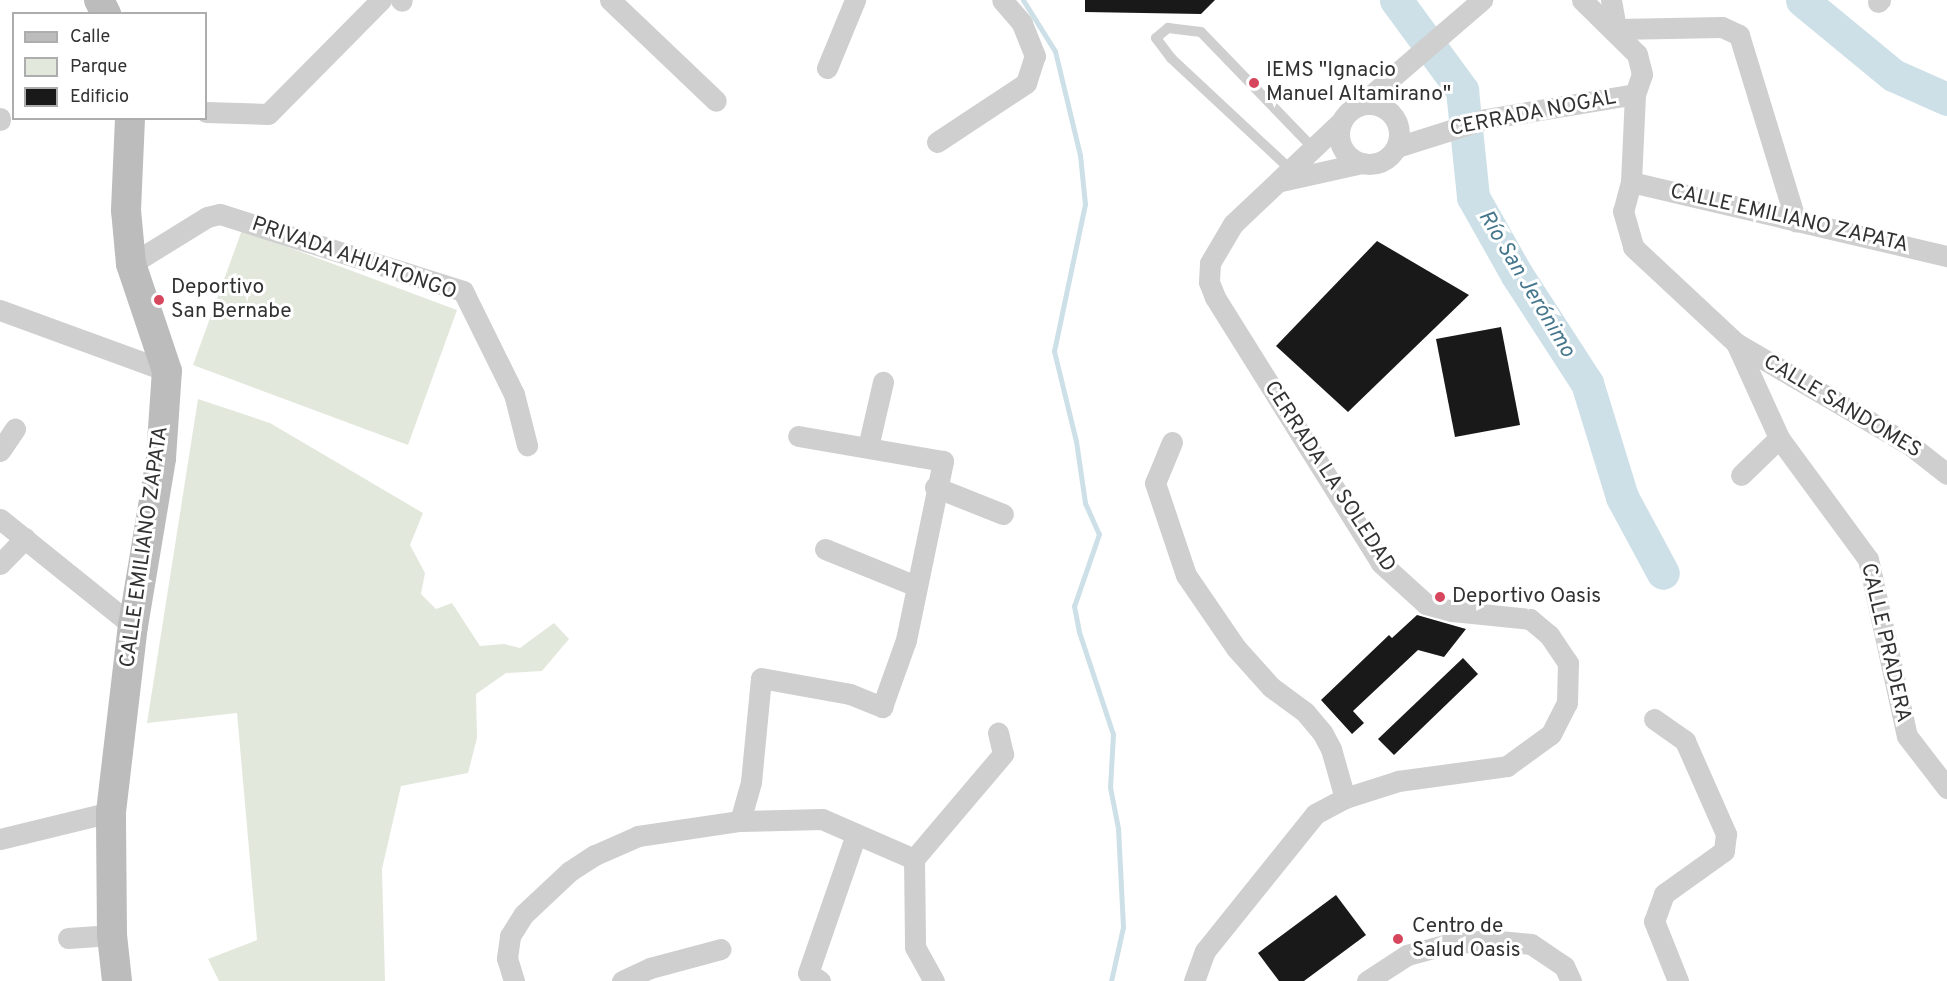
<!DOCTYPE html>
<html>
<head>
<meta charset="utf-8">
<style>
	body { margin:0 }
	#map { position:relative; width:1947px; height:981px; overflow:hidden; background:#fff; font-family:Overpass,sans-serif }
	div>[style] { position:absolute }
	.green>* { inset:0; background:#e3e8dc }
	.stream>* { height:5px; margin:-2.5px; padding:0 2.5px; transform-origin:2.5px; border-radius:2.5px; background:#cde0e8 }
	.river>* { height:33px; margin:-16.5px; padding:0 16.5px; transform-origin:16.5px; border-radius:16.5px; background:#cde0e8 }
	.building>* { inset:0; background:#191919 }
	.lane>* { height:10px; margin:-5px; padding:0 5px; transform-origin:5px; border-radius:5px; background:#cfcfcf }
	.street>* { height:21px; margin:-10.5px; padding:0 10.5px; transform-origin:10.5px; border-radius:10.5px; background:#cfcfcf }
	.street>.ring { margin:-10.5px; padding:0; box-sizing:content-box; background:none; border:21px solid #cfcfcf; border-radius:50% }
	.secondary>* { height:30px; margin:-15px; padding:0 15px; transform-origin:15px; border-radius:15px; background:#bcbcbc }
	.dots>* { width:16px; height:16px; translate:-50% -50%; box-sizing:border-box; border:3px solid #fff; border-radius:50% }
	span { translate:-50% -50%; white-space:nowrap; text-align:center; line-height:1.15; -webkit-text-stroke:6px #fff; paint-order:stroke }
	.poi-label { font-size:21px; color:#323232 }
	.left { translate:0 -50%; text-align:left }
	.street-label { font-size:21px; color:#323232 }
	.water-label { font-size:22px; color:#46778d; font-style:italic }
	.legend { position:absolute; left:12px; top:12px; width:195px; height:108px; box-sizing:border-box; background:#fff; border:2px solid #adadad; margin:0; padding:8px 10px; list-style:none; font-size:18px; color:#323232 }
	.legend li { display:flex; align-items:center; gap:12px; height:30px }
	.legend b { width:30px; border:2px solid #adadad }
</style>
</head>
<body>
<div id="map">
	<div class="green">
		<i style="clip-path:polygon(242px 230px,457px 310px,408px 445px,193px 365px)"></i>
		<i style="clip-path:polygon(198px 399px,270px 423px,423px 513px,410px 545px,425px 573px,421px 594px,436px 609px,452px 603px,480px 646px,504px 644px,520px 648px,554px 623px,569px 639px,542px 671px,506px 673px,476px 694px,477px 738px,468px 773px,401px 786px,382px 869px,385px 981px,219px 981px,208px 959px,257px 940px,237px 713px,147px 723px)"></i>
	</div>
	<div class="stream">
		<i style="left:1023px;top:0;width:60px;rotate:57.9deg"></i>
		<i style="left:1055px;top:51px;width:107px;rotate:76.5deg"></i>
		<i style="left:1080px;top:155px;width:49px;rotate:84.2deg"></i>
		<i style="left:1085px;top:204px;width:150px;rotate:101.9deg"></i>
		<i style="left:1054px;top:351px;width:93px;rotate:76.3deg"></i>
		<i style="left:1076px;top:441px;width:63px;rotate:81.7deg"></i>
		<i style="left:1085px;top:503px;width:34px;rotate:66deg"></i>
		<i style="left:1099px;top:534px;width:76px;rotate:109.1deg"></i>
		<i style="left:1074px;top:606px;width:26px;rotate:79deg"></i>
		<i style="left:1079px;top:632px;width:108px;rotate:71.6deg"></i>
		<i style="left:1113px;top:734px;width:53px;rotate:93.2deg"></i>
		<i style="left:1110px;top:787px;width:42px;rotate:79deg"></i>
		<i style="left:1118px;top:828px;width:99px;rotate:87.1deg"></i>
		<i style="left:1123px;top:927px;width:55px;rotate:102.5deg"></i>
	</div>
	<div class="river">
		<i style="left:1396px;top:0;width:112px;rotate:53.7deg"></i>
		<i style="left:1462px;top:90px;width:108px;rotate:84.1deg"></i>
		<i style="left:1473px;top:197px;width:90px;rotate:60.6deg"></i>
		<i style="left:1517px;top:275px;width:129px;rotate:57.1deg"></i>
		<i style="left:1587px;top:383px;width:119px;rotate:72.9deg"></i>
		<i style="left:1622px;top:497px;width:86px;rotate:61.7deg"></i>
		<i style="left:1802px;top:0;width:118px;rotate:39.5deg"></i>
		<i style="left:1893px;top:75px;width:59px;rotate:24deg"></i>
	</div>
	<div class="building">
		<i style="clip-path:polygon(1085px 0,1215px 0,1201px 14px,1085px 12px)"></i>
		<i style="clip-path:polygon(1377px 241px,1469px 295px,1348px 412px,1276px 346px)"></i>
		<i style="clip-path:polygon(1501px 327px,1520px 425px,1455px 437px,1436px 339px)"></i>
		<i style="clip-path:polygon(1417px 615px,1466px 629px,1444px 657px,1418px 650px,1353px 711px,1364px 723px,1352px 734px,1321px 700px,1389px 635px,1392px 638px)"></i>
		<i style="clip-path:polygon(1463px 658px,1478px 674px,1394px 755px,1378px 739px)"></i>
		<i style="clip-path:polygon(1336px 895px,1366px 935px,1304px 981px,1279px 981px,1258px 953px)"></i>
	</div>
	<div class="lane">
		<i style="left:1291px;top:170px;width:164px;rotate:-137deg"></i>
		<i style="left:1171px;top:58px;width:25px;rotate:-127deg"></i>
		<i style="left:1156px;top:38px;width:16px;rotate:-40deg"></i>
		<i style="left:1168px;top:28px;width:33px;rotate:7deg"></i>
		<i style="left:1201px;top:32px;width:163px;rotate:46deg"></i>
	</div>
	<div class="street">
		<i style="left:401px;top:0;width:1px;rotate:45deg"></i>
		<i style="left:610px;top:0;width:146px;rotate:43.6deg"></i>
		<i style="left:1582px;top:0;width:77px;rotate:44.5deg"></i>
		<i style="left:1637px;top:54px;width:21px;rotate:76deg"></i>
		<i style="left:1642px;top:74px;width:21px;rotate:109deg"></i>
		<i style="left:1635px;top:94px;width:88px;rotate:92.6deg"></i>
		<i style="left:1631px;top:182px;width:30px;rotate:105deg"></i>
		<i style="left:1623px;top:211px;width:37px;rotate:74deg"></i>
		<i style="left:1633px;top:247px;width:141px;rotate:43deg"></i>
		<i style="left:1736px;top:343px;width:202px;rotate:30.4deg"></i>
		<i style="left:1910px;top:445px;width:47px;rotate:38.1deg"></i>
		<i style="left:1611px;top:0;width:29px;rotate:80deg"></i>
		<i style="left:1878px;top:2px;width:3px;rotate:-45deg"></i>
		<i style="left:1616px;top:29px;width:106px;rotate:-1.1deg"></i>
		<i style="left:1722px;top:27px;width:19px;rotate:25deg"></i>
		<i style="left:1739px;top:35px;width:195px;rotate:73deg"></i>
		<i style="left:827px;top:68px;width:74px;rotate:-67.6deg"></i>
		<i class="ring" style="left:1339px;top:104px;width:39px;height:39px"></i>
		<i style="left:1361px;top:104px;width:160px;rotate:-40.7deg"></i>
		<i style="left:206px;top:112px;width:62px;rotate:1.8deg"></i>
		<i style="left:268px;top:114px;width:161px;rotate:-45.3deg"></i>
		<i style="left:0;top:118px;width:2px;rotate:90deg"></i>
		<i style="left:937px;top:142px;width:107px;rotate:-33.5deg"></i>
		<i style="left:1026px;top:83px;width:28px;rotate:-72deg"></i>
		<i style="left:1035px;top:56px;width:35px;rotate:-112deg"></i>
		<i style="left:1022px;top:23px;width:30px;rotate:-131deg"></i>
		<i style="left:1397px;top:147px;width:93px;rotate:-17.5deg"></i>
		<i style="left:1486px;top:119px;width:151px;rotate:-9.5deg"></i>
		<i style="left:1281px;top:181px;width:83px;rotate:-12.5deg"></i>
		<i style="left:1631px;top:182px;width:325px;rotate:13.2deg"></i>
		<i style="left:131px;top:264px;width:89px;rotate:-31.7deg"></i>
		<i style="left:207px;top:217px;width:13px;rotate:-13deg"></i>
		<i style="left:220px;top:214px;width:255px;rotate:17.6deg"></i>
		<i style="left:463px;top:291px;width:115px;rotate:63.7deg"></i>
		<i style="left:514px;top:394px;width:53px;rotate:75.7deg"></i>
		<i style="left:0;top:310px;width:178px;rotate:20.1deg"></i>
		<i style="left:1736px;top:343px;width:104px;rotate:65.6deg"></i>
		<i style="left:1779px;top:438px;width:150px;rotate:53.7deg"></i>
		<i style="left:1868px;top:559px;width:181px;rotate:77.6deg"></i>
		<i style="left:1907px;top:736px;width:66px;rotate:52.4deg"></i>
		<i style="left:1172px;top:442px;width:44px;rotate:112.5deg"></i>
		<i style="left:1155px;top:483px;width:97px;rotate:71.4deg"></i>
		<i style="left:1186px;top:575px;width:88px;rotate:55.6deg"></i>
		<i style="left:1236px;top:648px;width:52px;rotate:48.1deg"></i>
		<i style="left:1271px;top:687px;width:42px;rotate:36.3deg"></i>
		<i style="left:1305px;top:712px;width:26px;rotate:50deg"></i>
		<i style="left:1322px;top:732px;width:19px;rotate:62deg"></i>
		<i style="left:1331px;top:749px;width:51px;rotate:74.1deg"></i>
		<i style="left:868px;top:447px;width:67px;rotate:-77deg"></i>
		<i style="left:0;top:451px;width:27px;rotate:-56deg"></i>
		<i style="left:1741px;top:475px;width:53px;rotate:-44.2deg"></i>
		<i style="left:935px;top:487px;width:73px;rotate:21.7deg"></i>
		<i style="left:0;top:519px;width:171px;rotate:38.8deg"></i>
		<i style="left:825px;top:549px;width:98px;rotate:22.1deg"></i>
		<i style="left:0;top:564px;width:36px;rotate:-46deg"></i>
		<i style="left:1654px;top:719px;width:38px;rotate:35deg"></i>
		<i style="left:1685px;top:741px;width:102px;rotate:66.2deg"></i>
		<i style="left:1726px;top:834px;width:17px;rotate:97deg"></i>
		<i style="left:1724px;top:851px;width:74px;rotate:144.4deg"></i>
		<i style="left:1664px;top:894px;width:29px;rotate:110deg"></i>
		<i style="left:1654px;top:921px;width:65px;rotate:68.2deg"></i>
		<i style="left:740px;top:821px;width:41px;rotate:-74.2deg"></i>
		<i style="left:751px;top:782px;width:104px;rotate:-84.5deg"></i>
		<i style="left:761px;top:678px;width:90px;rotate:10.2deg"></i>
		<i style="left:850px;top:694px;width:35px;rotate:22deg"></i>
		<i style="left:882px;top:707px;width:71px;rotate:-70.3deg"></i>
		<i style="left:906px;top:640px;width:183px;rotate:-78.3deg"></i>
		<i style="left:943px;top:461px;width:147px;rotate:-170.2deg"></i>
		<i style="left:0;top:839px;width:114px;rotate:-13.7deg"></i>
		<i style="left:914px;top:859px;width:138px;rotate:-49.7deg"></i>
		<i style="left:1003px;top:754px;width:22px;rotate:-103deg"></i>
		<i style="left:914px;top:859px;width:88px;rotate:89.3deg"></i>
		<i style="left:915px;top:947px;width:39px;rotate:61deg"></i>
		<i style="left:68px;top:938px;width:44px;rotate:-3.9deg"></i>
		<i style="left:514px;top:981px;width:24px;rotate:-107deg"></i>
		<i style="left:507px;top:958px;width:22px;rotate:-82deg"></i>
		<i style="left:510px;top:936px;width:26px;rotate:-58deg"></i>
		<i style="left:524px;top:914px;width:63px;rotate:-43.1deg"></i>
		<i style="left:570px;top:871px;width:30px;rotate:-33deg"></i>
		<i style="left:595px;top:855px;width:47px;rotate:-23.8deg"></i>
		<i style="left:638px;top:836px;width:103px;rotate:-8.4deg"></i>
		<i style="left:740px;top:821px;width:82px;rotate:-1.4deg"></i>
		<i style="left:822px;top:819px;width:100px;rotate:23.5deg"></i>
		<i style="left:622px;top:981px;width:31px;rotate:-25deg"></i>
		<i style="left:650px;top:968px;width:73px;rotate:-15deg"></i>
		<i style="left:820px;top:981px;width:14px;rotate:-146deg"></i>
		<i style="left:808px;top:973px;width:147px;rotate:-70.9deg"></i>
		<i style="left:1194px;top:981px;width:32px;rotate:-70deg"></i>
		<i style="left:1205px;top:951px;width:176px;rotate:-51.2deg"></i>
		<i style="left:1315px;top:814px;width:34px;rotate:-28deg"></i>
		<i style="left:1345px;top:798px;width:56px;rotate:-17.8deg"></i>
		<i style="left:1398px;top:781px;width:110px;rotate:-7.8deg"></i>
		<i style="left:1507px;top:766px;width:54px;rotate:-36deg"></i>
		<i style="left:1551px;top:734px;width:35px;rotate:-63deg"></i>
		<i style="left:1567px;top:703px;width:40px;rotate:-88.6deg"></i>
		<i style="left:1568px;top:663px;width:34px;rotate:-124deg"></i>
		<i style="left:1549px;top:635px;width:25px;rotate:-140deg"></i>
		<i style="left:1530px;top:619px;width:78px;rotate:-174.1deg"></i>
		<i style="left:1452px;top:611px;width:27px;rotate:-165deg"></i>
		<i style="left:1426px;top:604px;width:61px;rotate:-137.7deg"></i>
		<i style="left:1381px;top:563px;width:314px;rotate:-122deg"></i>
		<i style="left:1215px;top:297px;width:16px;rotate:-112deg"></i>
		<i style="left:1209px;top:282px;width:19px;rotate:-87deg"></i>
		<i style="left:1210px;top:263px;width:45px;rotate:-59.5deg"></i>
		<i style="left:1233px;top:224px;width:150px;rotate:-43.4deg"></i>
		<i style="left:1367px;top:981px;width:48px;rotate:-33deg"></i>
		<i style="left:1407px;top:955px;width:42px;rotate:-15deg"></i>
		<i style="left:1448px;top:944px;width:42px;rotate:-5.4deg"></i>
		<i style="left:1490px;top:940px;width:41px;rotate:5.6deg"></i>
		<i style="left:1531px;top:944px;width:40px;rotate:34deg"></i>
		<i style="left:1564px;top:966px;width:17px;rotate:65deg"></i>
	</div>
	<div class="secondary">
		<i style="left:99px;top:0;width:16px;rotate:63deg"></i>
		<i style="left:117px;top:981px;width:46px;rotate:-96.2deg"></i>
		<i style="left:112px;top:935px;width:123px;rotate:-90.5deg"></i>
		<i style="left:111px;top:812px;width:187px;rotate:-83.3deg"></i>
		<i style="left:133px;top:626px;width:170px;rotate:-80.5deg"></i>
		<i style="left:161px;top:458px;width:87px;rotate:-86.1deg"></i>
		<i style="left:167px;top:371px;width:113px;rotate:-108.6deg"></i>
		<i style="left:131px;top:264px;width:54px;rotate:-95.3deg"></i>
		<i style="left:126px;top:210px;width:92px;rotate:-87.5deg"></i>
	</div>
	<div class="dots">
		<i style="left:1254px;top:83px;background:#d6475d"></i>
		<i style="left:159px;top:300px;background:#d6475d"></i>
		<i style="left:1440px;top:597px;background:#d6475d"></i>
		<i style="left:1398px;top:939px;background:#d6475d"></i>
	</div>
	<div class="poi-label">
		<span class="left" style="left:1266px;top:83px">IEMS "Ignacio<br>Manuel Altamirano"</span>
		<span class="left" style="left:171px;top:300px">Deportivo<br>San Bernabe</span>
		<span class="left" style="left:1452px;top:597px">Deportivo Oasis</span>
		<span class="left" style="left:1412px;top:939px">Centro de<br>Salud Oasis</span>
	</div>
	<div class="street-label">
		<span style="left:1533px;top:114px;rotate:-11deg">CERRADA NOGAL</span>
		<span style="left:1789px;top:219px;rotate:13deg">CALLE EMILIANO ZAPATA</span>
		<span style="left:354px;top:259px;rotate:19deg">PRIVADA AHUATONGO</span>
		<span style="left:1842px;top:407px;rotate:31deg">CALLE SANDOMES</span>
		<span style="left:1329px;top:477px;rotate:57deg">CERRADA LA SOLEDAD</span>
		<span style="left:145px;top:547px;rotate:-82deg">CALLE EMILIANO ZAPATA</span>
		<span style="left:1885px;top:643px;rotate:77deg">CALLE PRADERA</span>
	</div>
	<div class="water-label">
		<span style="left:1526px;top:284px;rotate:59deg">Río San Jerónimo</span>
	</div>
	<ul class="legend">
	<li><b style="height:8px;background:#bcbcbc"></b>Calle</li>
	<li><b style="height:16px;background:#e3e8dc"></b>Parque</li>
	<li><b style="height:16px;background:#191919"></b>Edificio</li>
	</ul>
</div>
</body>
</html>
